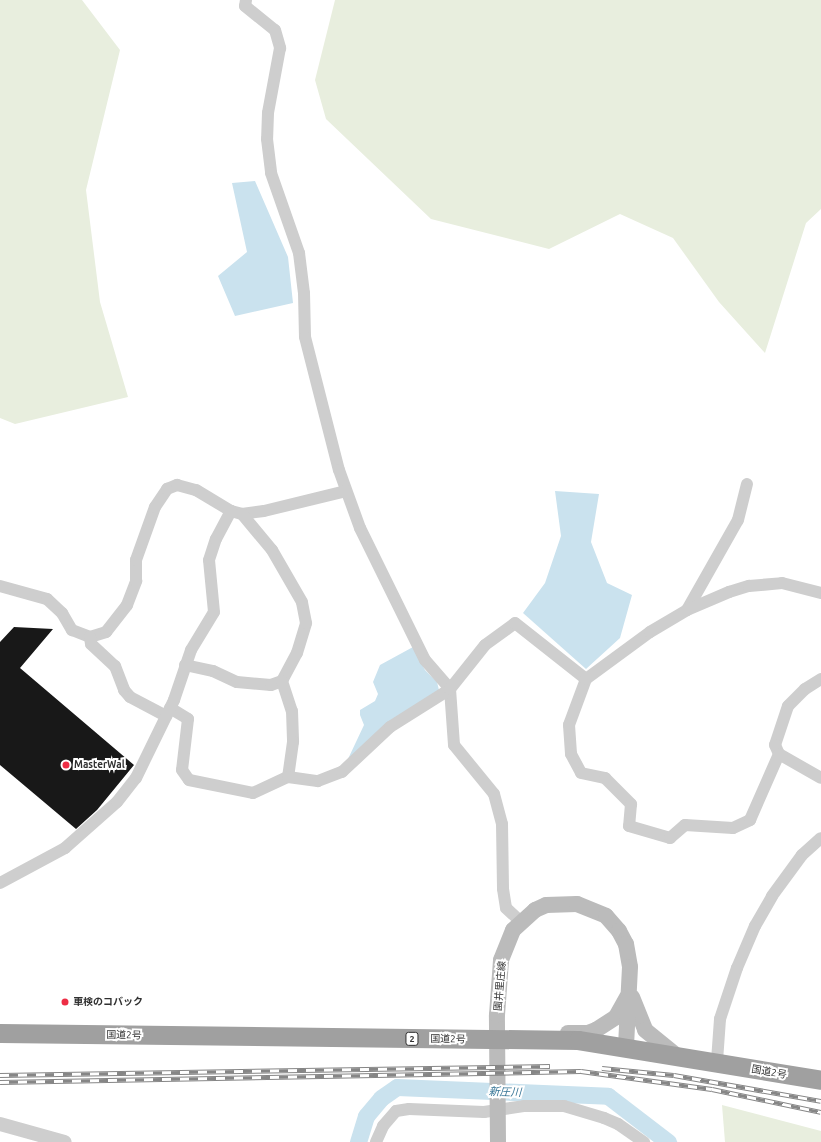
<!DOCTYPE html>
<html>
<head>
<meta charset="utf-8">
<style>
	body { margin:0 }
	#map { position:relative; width:821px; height:1142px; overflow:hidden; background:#fff; font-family:Ubuntu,"Noto Sans JP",sans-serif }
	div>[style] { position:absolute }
	.green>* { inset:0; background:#e8eede }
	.water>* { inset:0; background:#cae2ee }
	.river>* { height:17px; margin:-8.5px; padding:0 8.5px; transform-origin:8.5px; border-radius:8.5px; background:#cae2ee }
	.building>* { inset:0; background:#181818 }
	.minor>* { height:12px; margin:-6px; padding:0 6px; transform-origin:6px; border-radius:6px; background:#cecece }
	.tertiary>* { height:14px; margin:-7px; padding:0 7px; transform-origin:7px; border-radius:7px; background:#cecece }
	.secondary>* { height:16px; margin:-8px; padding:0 8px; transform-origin:8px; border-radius:8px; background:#bbb }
	.trunk>* { height:19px; margin:-9.5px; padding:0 9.5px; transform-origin:9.5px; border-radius:9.5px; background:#a0a0a0 }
	.rail>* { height:4.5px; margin-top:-2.25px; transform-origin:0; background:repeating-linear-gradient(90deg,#fff 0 9px,#868686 0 18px); box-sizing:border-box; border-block:1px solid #868686 }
	.dots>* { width:11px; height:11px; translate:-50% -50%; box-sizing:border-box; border:2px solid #fff; border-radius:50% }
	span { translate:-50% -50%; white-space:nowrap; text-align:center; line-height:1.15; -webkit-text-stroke:4px #fff; paint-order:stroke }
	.shield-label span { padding:1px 3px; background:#fff; border:1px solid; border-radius:3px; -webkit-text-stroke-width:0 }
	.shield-label { font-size:9px; color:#313131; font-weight:700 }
	.poi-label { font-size:10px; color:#313131; font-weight:700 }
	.left { translate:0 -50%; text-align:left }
	.street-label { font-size:10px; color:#313131 }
	.water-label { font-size:11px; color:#3a7898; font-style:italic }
</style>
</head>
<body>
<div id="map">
	<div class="green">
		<i style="clip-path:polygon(0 0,82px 0,120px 50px,86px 190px,100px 302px,128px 397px,15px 424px,0 418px)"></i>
		<i style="clip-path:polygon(335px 0,821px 0,821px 209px,806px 223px,765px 353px,719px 302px,673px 238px,620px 214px,549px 249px,431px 219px,326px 119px,315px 80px)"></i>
		<i style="clip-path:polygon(722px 1105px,821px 1131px,821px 1142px,725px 1142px)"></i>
	</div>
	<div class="water">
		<i style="clip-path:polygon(255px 181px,288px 257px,293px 303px,235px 316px,218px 276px,247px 252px,232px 183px)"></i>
		<i style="clip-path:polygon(555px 491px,599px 494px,591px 542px,607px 583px,632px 595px,620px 638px,586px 669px,523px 613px,545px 583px,561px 536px)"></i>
		<i style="clip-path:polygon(413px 647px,425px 670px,437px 682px,439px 690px,348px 759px,364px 725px,360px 715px,360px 710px,375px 701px,378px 694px,373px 682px,380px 665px)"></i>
	</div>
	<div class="river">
		<i style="left:358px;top:1142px;width:27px;rotate:-73deg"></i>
		<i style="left:366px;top:1116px;width:23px;rotate:-50deg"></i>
		<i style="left:381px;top:1098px;width:19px;rotate:-35deg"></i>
		<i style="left:397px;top:1087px;width:211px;rotate:2.4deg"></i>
		<i style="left:608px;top:1096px;width:76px;rotate:37.5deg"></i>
	</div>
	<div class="building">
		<i style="clip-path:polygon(14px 627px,53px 629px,20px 668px,134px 765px,97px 810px,76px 829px,0 765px,0 642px)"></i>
	</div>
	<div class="minor">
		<i style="left:246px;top:0;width:6px;rotate:99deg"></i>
		<i style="left:245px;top:6px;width:38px;rotate:39deg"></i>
		<i style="left:275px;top:30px;width:19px;rotate:74deg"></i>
		<i style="left:280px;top:48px;width:66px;rotate:100.5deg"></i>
		<i style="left:268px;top:113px;width:26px;rotate:92deg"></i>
		<i style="left:267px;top:139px;width:34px;rotate:83deg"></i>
		<i style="left:271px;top:173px;width:85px;rotate:70.7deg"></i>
		<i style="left:299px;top:253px;width:40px;rotate:82.9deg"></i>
		<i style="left:304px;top:293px;width:44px;rotate:88.7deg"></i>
		<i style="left:305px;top:337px;width:137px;rotate:75.7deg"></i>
		<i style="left:339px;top:470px;width:62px;rotate:70.1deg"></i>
		<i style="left:360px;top:528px;width:147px;rotate:63.8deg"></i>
		<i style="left:425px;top:660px;width:38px;rotate:49deg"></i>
		<i style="left:450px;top:689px;width:56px;rotate:85.9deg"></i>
		<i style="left:454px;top:745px;width:63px;rotate:50.8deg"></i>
		<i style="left:494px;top:794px;width:31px;rotate:75deg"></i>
		<i style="left:502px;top:824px;width:65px;rotate:89.1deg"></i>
		<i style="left:503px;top:889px;width:19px;rotate:81deg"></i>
		<i style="left:506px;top:908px;width:19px;rotate:43deg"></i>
		<i style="left:0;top:586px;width:49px;rotate:15.5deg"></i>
		<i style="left:47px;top:599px;width:21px;rotate:43deg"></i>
		<i style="left:62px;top:613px;width:20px;rotate:60deg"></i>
		<i style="left:72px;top:630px;width:19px;rotate:21deg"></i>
		<i style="left:90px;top:637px;width:17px;rotate:-17deg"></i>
		<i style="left:106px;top:632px;width:34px;rotate:-52deg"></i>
		<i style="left:127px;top:605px;width:26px;rotate:-69deg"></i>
		<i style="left:136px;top:581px;width:21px;rotate:-90deg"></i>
		<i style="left:136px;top:560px;width:56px;rotate:-70.3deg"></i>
		<i style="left:155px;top:507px;width:22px;rotate:-56deg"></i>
		<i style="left:167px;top:489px;width:11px;rotate:-22deg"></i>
		<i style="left:177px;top:485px;width:20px;rotate:15deg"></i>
		<i style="left:196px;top:490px;width:41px;rotate:31deg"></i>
		<i style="left:231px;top:511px;width:11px;rotate:15deg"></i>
		<i style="left:242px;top:514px;width:22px;rotate:-8deg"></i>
		<i style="left:264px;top:511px;width:84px;rotate:-13.7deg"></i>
		<i style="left:687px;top:610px;width:103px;rotate:-60.5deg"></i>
		<i style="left:738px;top:520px;width:37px;rotate:-76deg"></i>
		<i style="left:90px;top:637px;width:7px;rotate:82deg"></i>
		<i style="left:91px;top:644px;width:33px;rotate:43deg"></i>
		<i style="left:115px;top:666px;width:26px;rotate:69deg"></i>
		<i style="left:124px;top:690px;width:9px;rotate:49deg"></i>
		<i style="left:130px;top:697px;width:41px;rotate:27.8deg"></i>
		<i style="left:185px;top:665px;width:29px;rotate:12deg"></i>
		<i style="left:213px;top:671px;width:26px;rotate:25deg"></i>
		<i style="left:237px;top:682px;width:34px;rotate:5deg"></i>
		<i style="left:271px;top:685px;width:12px;rotate:-20deg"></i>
		<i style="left:282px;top:681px;width:32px;rotate:-62deg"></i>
		<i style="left:297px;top:653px;width:31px;rotate:-73deg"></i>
		<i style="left:306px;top:623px;width:21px;rotate:-101deg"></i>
		<i style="left:302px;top:602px;width:60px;rotate:-120deg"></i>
		<i style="left:272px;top:550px;width:47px;rotate:-129.8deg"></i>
		<i style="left:586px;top:679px;width:49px;rotate:110.3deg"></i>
		<i style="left:569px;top:725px;width:29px;rotate:86deg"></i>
		<i style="left:571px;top:754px;width:21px;rotate:62deg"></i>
		<i style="left:581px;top:773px;width:25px;rotate:12deg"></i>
		<i style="left:605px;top:778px;width:37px;rotate:45deg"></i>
		<i style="left:631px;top:804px;width:22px;rotate:95deg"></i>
		<i style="left:629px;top:826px;width:43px;rotate:16.3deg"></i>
		<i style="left:670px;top:838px;width:20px;rotate:-41deg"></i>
		<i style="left:685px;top:825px;width:48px;rotate:3.6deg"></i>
		<i style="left:733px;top:828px;width:19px;rotate:-25deg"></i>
		<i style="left:750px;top:820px;width:72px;rotate:-66.3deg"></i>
		<i style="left:821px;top:679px;width:19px;rotate:148deg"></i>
		<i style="left:805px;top:689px;width:24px;rotate:135deg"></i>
		<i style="left:788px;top:706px;width:41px;rotate:108.4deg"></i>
		<i style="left:775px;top:745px;width:10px;rotate:66deg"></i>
		<i style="left:779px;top:754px;width:48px;rotate:29.7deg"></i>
		<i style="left:282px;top:681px;width:32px;rotate:72deg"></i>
		<i style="left:292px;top:711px;width:31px;rotate:88deg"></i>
		<i style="left:293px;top:742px;width:35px;rotate:98deg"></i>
		<i style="left:170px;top:708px;width:21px;rotate:31deg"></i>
		<i style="left:188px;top:719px;width:51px;rotate:96.7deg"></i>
		<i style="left:182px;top:770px;width:12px;rotate:55deg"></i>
		<i style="left:189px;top:780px;width:65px;rotate:11.5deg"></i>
		<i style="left:253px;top:793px;width:38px;rotate:-25deg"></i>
		<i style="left:288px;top:777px;width:30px;rotate:8deg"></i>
		<i style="left:318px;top:781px;width:26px;rotate:-21deg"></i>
		<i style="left:342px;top:772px;width:66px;rotate:-43.2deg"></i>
		<i style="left:390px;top:727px;width:71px;rotate:-32.3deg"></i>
		<i style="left:450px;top:689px;width:56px;rotate:-51.5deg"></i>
		<i style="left:485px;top:645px;width:37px;rotate:-36deg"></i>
		<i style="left:515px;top:623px;width:90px;rotate:38.3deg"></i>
		<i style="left:586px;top:679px;width:79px;rotate:-36.3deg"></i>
		<i style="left:650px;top:632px;width:43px;rotate:-30.7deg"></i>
		<i style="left:687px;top:610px;width:46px;rotate:-23.2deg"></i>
		<i style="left:729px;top:592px;width:21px;rotate:-17deg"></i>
		<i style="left:749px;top:586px;width:33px;rotate:-5deg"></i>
		<i style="left:782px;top:583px;width:40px;rotate:14.4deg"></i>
		<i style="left:0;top:883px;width:74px;rotate:-28.3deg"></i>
		<i style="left:65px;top:848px;width:69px;rotate:-41.5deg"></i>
		<i style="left:117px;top:802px;width:31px;rotate:-52deg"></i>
		<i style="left:136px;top:778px;width:87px;rotate:-64deg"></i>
		<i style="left:174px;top:700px;width:53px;rotate:-71.2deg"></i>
		<i style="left:191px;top:650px;width:44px;rotate:-58.8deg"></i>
		<i style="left:214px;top:612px;width:52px;rotate:-95.5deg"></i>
		<i style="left:209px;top:560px;width:22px;rotate:-72deg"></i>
		<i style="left:216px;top:539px;width:32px;rotate:-62deg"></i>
		<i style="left:717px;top:1061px;width:42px;rotate:-85.9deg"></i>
		<i style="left:720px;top:1019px;width:54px;rotate:-71.6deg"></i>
		<i style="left:737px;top:968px;width:46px;rotate:-66.8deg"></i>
		<i style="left:755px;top:926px;width:34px;rotate:-60deg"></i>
		<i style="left:772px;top:896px;width:51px;rotate:-53.8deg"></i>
		<i style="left:802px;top:855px;width:25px;rotate:-42deg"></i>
		<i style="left:376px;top:1142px;width:17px;rotate:-66deg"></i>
		<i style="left:383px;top:1126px;width:20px;rotate:-49deg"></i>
		<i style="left:396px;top:1111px;width:13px;rotate:-9deg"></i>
		<i style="left:409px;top:1109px;width:75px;rotate:2.3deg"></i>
		<i style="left:484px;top:1112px;width:40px;rotate:-8.5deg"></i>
		<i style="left:524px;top:1106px;width:40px"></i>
		<i style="left:564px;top:1106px;width:42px;rotate:16.7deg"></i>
		<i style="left:604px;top:1118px;width:15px;rotate:23deg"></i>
		<i style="left:618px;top:1124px;width:32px;rotate:35deg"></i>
	</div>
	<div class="tertiary">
		<i style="left:0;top:1124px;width:67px;rotate:15.5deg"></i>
	</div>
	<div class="secondary">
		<i style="left:632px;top:997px;width:35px;rotate:68deg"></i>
		<i style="left:645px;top:1030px;width:38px;rotate:39deg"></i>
		<i style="left:568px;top:1033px;width:20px"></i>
		<i style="left:588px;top:1033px;width:9px;rotate:-21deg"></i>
		<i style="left:596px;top:1030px;width:24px;rotate:-33deg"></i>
		<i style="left:616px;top:1017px;width:23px;rotate:-61deg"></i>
		<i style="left:498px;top:1142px;width:127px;rotate:-90.5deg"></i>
		<i style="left:497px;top:1015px;width:55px;rotate:-85.8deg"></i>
		<i style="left:501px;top:960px;width:32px;rotate:-68deg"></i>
		<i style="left:513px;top:930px;width:30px;rotate:-42deg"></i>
		<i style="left:535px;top:910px;width:12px;rotate:-24deg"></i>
		<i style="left:546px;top:905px;width:31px;rotate:-2deg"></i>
		<i style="left:577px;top:904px;width:31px;rotate:22deg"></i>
		<i style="left:606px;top:916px;width:20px;rotate:49deg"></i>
		<i style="left:619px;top:931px;width:15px;rotate:62deg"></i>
		<i style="left:626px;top:944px;width:23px;rotate:80deg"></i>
		<i style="left:630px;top:967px;width:79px;rotate:92.9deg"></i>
	</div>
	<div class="trunk">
		<i style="left:0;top:1033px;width:578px;rotate:0.69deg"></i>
		<i style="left:578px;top:1040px;width:246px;rotate:9.3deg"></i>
	</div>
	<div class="rail">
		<i style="left:602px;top:1068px;width:72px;rotate:5.6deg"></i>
		<i style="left:674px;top:1075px;width:149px;rotate:10deg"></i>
		<i style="left:0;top:1075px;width:550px;rotate:-0.94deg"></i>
		<i style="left:0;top:1082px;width:581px;rotate:-1.08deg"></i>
		<i style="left:581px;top:1071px;width:132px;rotate:7.8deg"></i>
		<i style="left:712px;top:1089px;width:111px;rotate:11.9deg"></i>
	</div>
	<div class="dots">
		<i style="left:66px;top:765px;background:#ed2d45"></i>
		<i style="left:65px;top:1002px;background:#ed2d45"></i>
	</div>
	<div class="shield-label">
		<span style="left:412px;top:1039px">2</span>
	</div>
	<div class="poi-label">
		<span class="left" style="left:74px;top:765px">MasterWal</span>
		<span class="left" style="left:73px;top:1002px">車検のコバック</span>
	</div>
	<div class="street-label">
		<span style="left:500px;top:986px;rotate:-85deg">園井里庄線</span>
		<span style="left:124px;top:1035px;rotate:1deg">国道2号</span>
		<span style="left:448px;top:1039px;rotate:1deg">国道2号</span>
		<span style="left:769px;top:1072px;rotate:10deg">国道2号</span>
	</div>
	<div class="water-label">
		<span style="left:505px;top:1092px;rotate:2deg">新圧川</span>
	</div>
</div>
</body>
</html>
